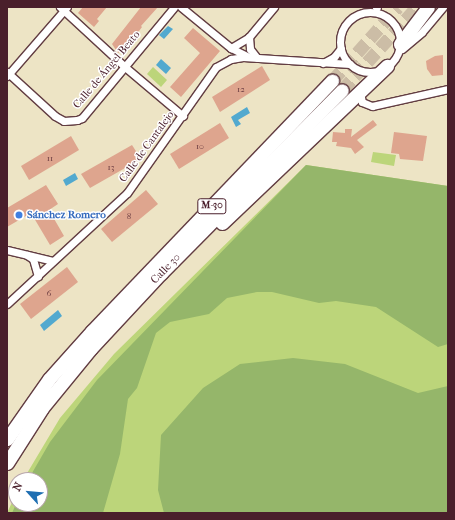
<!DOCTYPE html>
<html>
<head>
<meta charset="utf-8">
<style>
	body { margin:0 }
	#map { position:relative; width:455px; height:520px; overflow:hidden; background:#ede4c5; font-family:"IM FELL French Canon",serif }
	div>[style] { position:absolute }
	.green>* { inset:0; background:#bcd57a }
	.forest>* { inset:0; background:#95b66a }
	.water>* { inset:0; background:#52a9cf }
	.building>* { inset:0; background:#dea58e }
	.highway-tunnel>* { height:13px; margin-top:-6.5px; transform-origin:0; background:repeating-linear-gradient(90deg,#ccbda6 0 13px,transparent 0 19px) }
	.roads { filter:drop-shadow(1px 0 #623d42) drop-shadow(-1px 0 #623d42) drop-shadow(0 1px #623d42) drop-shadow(0 -1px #623d42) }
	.street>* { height:7px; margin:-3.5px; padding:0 3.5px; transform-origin:3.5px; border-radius:3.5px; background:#fff }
	.street>.ring { margin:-3.5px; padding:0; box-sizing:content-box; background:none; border:7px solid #fff; border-radius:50% }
	.highway>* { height:13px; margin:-6.5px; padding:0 6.5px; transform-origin:6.5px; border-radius:6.5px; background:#fff }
	.dots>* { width:11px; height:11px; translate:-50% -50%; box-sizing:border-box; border:2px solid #fff; border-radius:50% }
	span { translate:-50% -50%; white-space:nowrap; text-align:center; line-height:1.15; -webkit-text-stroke:3px #fff; paint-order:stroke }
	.number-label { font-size:9px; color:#6f4044 }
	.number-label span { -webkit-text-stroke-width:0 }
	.shield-label span { padding:1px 3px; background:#fff; border:1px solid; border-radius:3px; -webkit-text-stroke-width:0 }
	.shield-label { font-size:10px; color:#4a1f2b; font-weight:700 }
	.street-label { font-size:11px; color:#4a1f2b }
	.shop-label { font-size:11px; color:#366cbe; font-weight:700 }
	.left { translate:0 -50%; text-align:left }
	.frame { position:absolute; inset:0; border:8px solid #4a1f2b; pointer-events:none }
	.north { position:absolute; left:8px; top:472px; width:40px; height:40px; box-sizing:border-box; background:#fff; border:1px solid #b7a5aa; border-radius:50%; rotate:297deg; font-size:11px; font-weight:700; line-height:16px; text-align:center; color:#4a1f2b }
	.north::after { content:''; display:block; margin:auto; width:14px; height:18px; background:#1f6fb2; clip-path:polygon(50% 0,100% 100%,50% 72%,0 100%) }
</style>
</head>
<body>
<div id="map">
	<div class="green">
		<i style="clip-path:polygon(153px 67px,167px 80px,161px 87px,147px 74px)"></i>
		<i style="clip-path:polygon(373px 152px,396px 155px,394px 166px,371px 162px)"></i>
		<i style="clip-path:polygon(306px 165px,448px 186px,448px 513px,7px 513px,16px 494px,16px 504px,40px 504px,40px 480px,23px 480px,60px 418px,114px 354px)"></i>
	</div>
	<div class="forest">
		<i style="clip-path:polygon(306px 165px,448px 186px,448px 344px,438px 347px,376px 307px,336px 301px,319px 303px,272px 292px,257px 292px,227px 298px,209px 314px,170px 322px,156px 333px,137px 388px,128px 399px,120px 454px,103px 513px,12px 513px,16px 504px,40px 504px,40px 480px,28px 480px,50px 442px,97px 380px)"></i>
		<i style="clip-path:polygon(293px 358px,345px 364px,418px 393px,448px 386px,448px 513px,164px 513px,158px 490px,161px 435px,203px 388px,240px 364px)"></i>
	</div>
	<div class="water">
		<i style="clip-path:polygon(168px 26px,173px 29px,164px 39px,159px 35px)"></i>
		<i style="clip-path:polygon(161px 59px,171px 68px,166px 74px,156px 65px)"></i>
		<i style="clip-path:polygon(247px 107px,250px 113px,238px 120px,241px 124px,236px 127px,231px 117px)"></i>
		<i style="clip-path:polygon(75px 173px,78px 179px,66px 186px,63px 180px)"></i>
		<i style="clip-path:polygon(58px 310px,62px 316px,44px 331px,40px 325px)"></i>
	</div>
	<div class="building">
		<i style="clip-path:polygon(83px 7px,107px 7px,97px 19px,99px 21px,94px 27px,78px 13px)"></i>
		<i style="clip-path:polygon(141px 7px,158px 7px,141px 26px,142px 27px,127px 47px,118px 53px,112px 44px)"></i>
		<i style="clip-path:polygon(193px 28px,220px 51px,181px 97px,170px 87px,200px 53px,184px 38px)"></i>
		<i style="clip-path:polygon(443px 55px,443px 75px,432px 76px,427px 69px,426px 61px,435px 56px)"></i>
		<i style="clip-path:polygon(262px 66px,270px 80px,220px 112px,212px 97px)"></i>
		<i style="clip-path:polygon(373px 120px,377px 125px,357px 140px,364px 147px,355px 154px,351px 148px,336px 146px,337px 142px,332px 142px,333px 132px,345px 133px,345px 129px,352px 129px,351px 137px)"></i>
		<i style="clip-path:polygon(220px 123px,229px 138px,179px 169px,170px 154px)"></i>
		<i style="clip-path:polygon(394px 132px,427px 136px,423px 161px,400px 159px,399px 154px,391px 153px)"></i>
		<i style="clip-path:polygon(71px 136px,79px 150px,29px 180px,21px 166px)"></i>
		<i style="clip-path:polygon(132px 145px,141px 159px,90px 188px,81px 174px)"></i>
		<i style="clip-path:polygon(46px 185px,58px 204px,49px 210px,64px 236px,50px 245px,31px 213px,7px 227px,7px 208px)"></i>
		<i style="clip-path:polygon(146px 190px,158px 204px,112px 242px,101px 229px)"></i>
		<i style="clip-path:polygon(67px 267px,78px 282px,31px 319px,20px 304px)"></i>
	</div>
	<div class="highway-tunnel">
		<i style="left:332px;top:81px;width:99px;rotate:-48.3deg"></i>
		<i style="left:342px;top:90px;width:112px;rotate:-47.9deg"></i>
	</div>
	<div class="roads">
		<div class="street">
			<i style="left:60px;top:7px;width:88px;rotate:42.7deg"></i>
			<i style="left:125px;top:67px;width:76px;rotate:40.2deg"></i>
			<i style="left:181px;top:7px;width:65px;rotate:39.4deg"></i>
			<i style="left:231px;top:48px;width:18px;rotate:27deg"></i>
			<i style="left:376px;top:7px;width:1px;rotate:45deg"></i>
			<i class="ring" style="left:340px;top:12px;width:53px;height:53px"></i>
			<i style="left:249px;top:37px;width:12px;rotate:85deg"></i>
			<i style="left:250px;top:49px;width:11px;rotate:52deg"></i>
			<i style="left:231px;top:48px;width:21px;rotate:-31deg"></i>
			<i style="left:249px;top:37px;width:39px;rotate:-50deg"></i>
			<i style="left:402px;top:49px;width:26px;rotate:-40deg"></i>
			<i style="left:422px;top:32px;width:33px;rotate:-50deg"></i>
			<i style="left:323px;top:63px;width:13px;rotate:-29deg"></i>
			<i style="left:334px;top:57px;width:11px;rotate:-52deg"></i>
			<i style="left:7px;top:72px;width:65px;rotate:42.5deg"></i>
			<i style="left:55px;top:116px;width:10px;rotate:29deg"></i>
			<i style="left:64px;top:121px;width:13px;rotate:-4deg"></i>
			<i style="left:77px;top:120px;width:5px;rotate:-22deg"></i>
			<i style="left:82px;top:118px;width:144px;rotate:-50.3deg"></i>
			<i style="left:7px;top:76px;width:91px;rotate:-49deg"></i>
			<i style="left:360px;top:92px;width:10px;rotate:79deg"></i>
			<i style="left:362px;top:102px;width:11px;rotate:22deg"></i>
			<i style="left:372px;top:106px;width:78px;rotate:-12.6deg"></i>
			<i style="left:7px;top:250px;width:47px;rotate:13.4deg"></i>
			<i style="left:27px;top:255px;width:7px;rotate:34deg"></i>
			<i style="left:33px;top:259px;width:18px;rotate:74deg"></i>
			<i style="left:7px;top:304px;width:163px;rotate:-42.8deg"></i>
			<i style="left:127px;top:193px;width:154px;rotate:-54.8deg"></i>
			<i style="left:216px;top:67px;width:17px;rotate:-28deg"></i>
			<i style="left:231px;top:59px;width:12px;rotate:-9deg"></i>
			<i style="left:243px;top:57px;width:107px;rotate:3.7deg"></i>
		</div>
		<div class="highway">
			<i style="left:400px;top:44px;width:46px;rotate:-52.9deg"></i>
			<i style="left:222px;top:223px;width:228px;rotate:-43.6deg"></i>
			<i style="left:7px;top:439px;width:73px;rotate:-55deg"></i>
			<i style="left:49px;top:379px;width:64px;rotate:-48.1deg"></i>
			<i style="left:92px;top:331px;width:347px;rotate:-46.2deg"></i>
			<i style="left:7px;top:463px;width:65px;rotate:-57.5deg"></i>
			<i style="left:42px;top:408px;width:77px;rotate:-50.8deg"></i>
			<i style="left:91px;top:348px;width:103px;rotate:-47deg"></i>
			<i style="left:161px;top:273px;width:257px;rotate:-45.3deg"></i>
		</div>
	</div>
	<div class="dots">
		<i style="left:19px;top:215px;background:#3f7fe0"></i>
	</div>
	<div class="number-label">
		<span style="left:241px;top:89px">12</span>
		<span style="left:200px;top:146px">10</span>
		<span style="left:50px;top:158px">11</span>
		<span style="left:111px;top:167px">13</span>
		<span style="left:129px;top:216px">8</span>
		<span style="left:49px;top:293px">6</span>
	</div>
	<div class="shield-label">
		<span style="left:212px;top:206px">M-30</span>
	</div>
	<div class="street-label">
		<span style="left:107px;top:70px;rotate:-50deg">Calle de Ángel Beato</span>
		<span style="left:147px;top:147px;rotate:-54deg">Calle de Cantalejo</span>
		<span style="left:166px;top:269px;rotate:-46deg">Calle 30</span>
	</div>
	<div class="shop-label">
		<span class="left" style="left:27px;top:215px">Sánchez Romero</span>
	</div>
	<div class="frame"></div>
	<div class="north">N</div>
</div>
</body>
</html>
